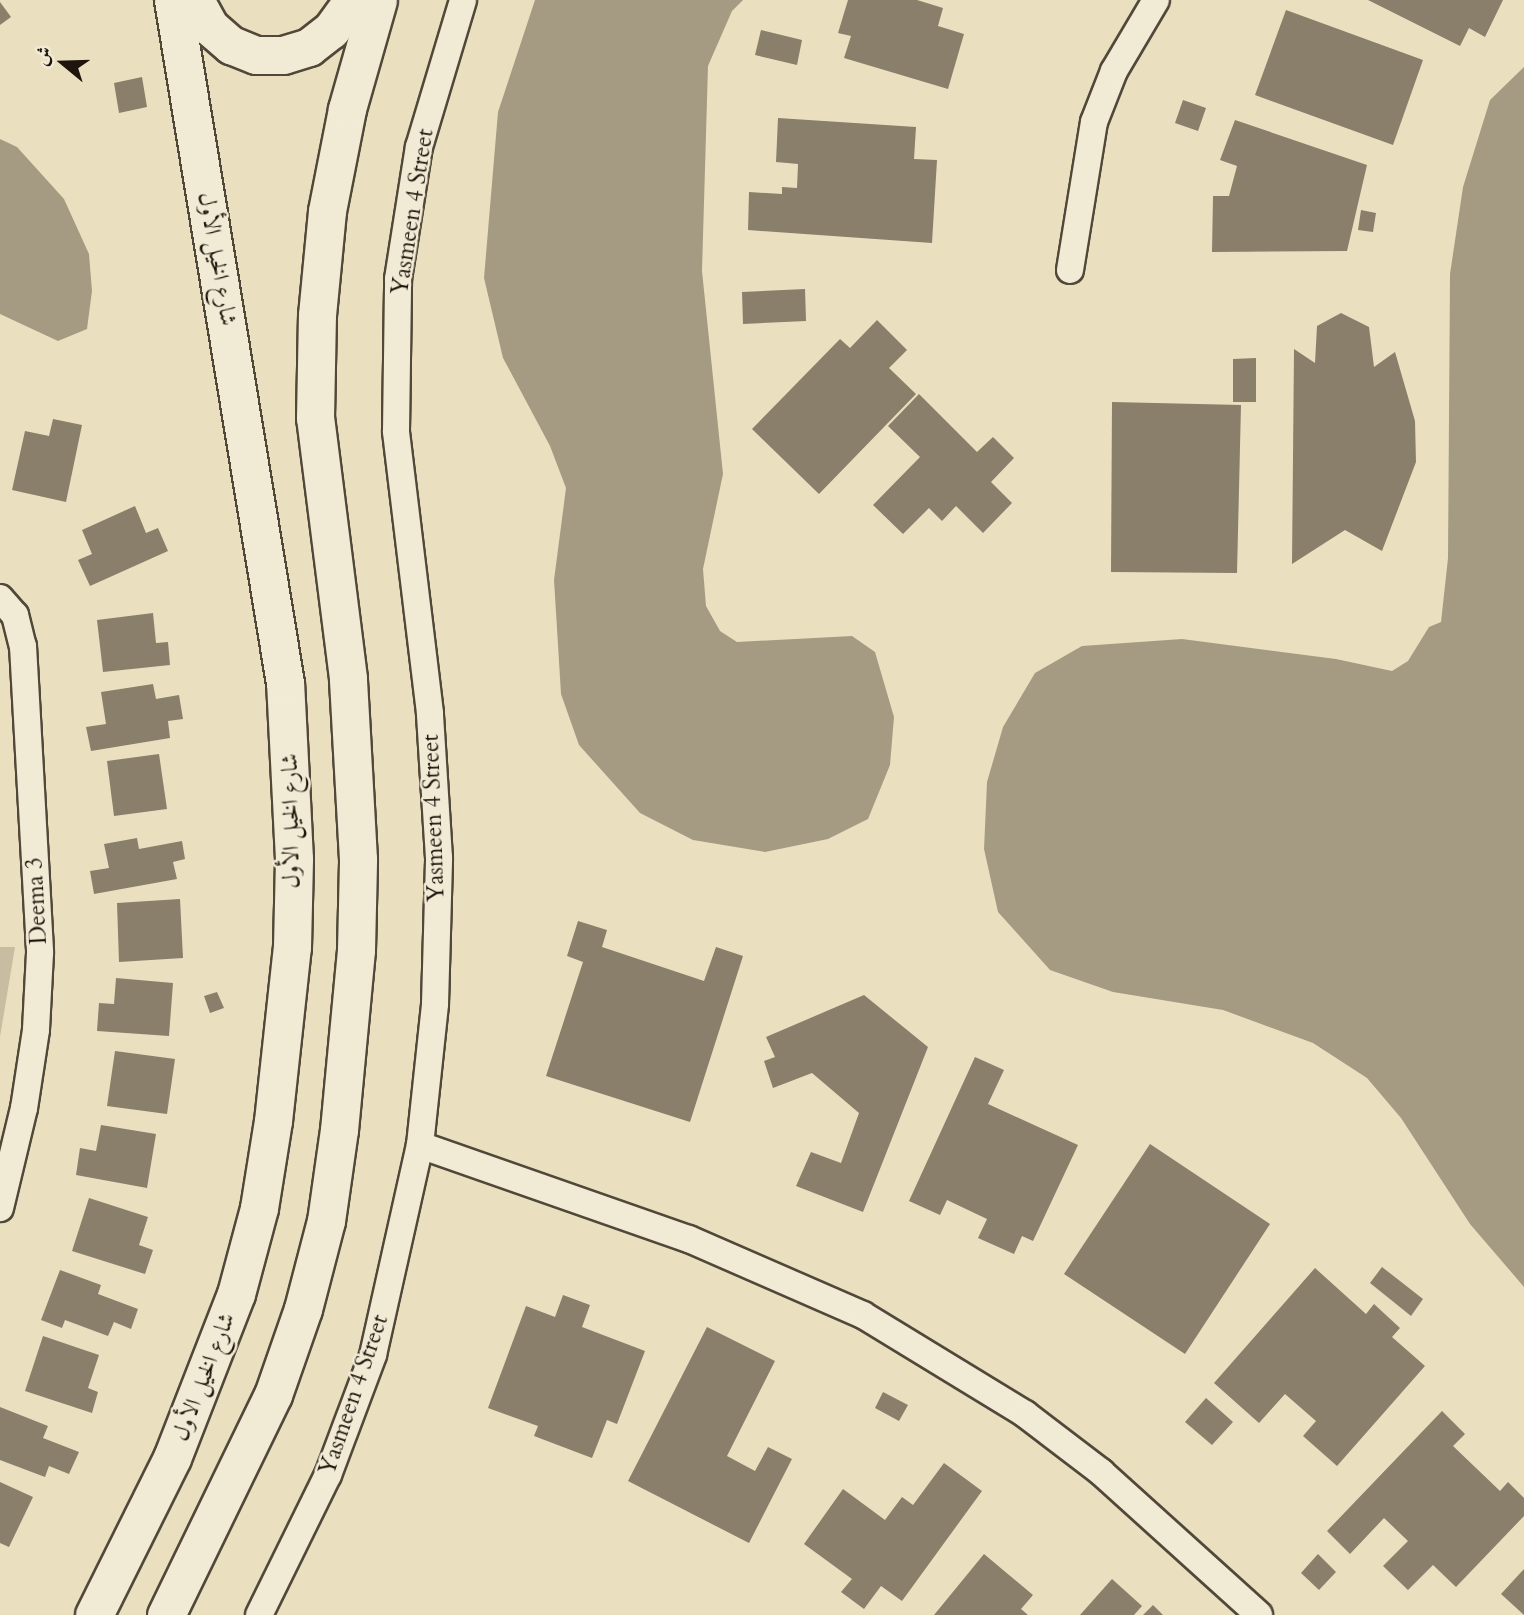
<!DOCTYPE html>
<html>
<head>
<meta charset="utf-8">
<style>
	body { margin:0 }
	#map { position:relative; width:1524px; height:1615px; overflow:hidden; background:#eae0c0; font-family:Cardo,Amiri,serif }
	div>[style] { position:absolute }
	.green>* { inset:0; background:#c8bda1 }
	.water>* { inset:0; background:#a59b83 }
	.building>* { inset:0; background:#897f6a }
	.roads { filter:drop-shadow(2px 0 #524839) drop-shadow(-2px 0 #524839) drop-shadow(0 2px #524839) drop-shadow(0 -2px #524839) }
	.street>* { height:26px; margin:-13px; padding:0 13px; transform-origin:13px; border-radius:13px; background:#f1ebd6 }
	.secondary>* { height:37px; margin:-18.5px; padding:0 18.5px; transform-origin:18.5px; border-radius:18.5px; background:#f1ebd6 }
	span { translate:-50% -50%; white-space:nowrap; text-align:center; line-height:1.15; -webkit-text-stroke:5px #f1ebd6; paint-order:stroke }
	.street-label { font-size:23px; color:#20150c }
	.north { position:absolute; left:28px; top:28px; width:70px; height:70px; -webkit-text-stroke:5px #f1ebd6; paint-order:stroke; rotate:289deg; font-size:19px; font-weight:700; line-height:28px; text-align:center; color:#20150c }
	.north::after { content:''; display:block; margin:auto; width:24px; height:32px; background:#20150c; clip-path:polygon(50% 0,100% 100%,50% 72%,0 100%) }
</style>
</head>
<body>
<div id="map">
	<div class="green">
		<i style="clip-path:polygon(0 947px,15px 947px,0 1037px)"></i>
	</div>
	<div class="water">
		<i style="clip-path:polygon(535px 0,743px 0,732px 11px,708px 66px,702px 271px,723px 474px,703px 569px,706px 606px,720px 631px,737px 642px,852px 636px,875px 652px,894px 717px,890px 765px,868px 819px,828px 839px,765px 852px,693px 840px,640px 813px,579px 745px,561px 694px,554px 580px,566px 488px,550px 446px,503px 358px,484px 278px,498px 112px)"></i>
		<i style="clip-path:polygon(1524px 67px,1524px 1287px,1470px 1224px,1401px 1118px,1367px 1078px,1313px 1043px,1223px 1010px,1113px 992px,1050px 970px,998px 912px,984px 849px,987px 782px,1003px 727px,1035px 673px,1082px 646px,1182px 639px,1336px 659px,1392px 671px,1408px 661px,1429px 627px,1441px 622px,1448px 558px,1450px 274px,1463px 187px,1490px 100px)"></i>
		<i style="clip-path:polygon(0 139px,17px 147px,64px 199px,89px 254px,92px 291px,87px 329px,58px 341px,0 314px)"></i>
	</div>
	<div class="building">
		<i style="clip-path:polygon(848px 0,917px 0,943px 8px,938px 26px,964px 34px,948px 89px,844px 58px,851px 36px,838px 33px)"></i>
		<i style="clip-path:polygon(1368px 0,1503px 0,1485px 37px,1469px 28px,1460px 46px)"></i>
		<i style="clip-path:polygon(0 2px,11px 17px,0 25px)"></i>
		<i style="clip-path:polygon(1286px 10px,1423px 60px,1393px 145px,1255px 95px)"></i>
		<i style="clip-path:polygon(761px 30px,802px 40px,797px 65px,755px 55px)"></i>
		<i style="clip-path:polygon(142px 77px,147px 107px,119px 113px,114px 83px)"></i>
		<i style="clip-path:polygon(1183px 100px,1206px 108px,1198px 131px,1175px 123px)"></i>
		<i style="clip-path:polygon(778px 118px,916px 127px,914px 159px,937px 160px,932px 243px,748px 230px,749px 192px,782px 194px,782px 187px,797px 188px,798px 164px,776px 162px)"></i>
		<i style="clip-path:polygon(1235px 120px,1367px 165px,1347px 251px,1212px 252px,1213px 196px,1229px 196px,1237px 166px,1220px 160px)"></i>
		<i style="clip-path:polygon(1361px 210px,1376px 213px,1373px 232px,1358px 230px)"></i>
		<i style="clip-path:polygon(805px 289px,806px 321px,743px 324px,742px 292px)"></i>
		<i style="clip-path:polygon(1341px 313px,1369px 327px,1374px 367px,1395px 352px,1415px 421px,1416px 462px,1382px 551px,1345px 530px,1292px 564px,1294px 349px,1315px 363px,1317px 326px)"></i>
		<i style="clip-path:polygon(877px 320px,907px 350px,889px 368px,916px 394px,819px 494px,752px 429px,840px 339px,850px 348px)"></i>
		<i style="clip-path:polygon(1256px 358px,1256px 402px,1233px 402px,1233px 359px)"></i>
		<i style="clip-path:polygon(919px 394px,977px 452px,993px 437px,1014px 458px,991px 482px,1012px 503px,983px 533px,956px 506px,942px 521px,929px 508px,903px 534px,873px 505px,920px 457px,888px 426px)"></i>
		<i style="clip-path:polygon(1112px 402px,1241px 405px,1237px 573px,1111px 572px)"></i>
		<i style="clip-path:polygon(53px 419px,82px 425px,66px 502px,12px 490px,25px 431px,49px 436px)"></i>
		<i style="clip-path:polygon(135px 506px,146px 533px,158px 528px,168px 551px,90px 586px,78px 560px,92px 554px,82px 530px)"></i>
		<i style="clip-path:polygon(153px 613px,156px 643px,168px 642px,170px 665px,103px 672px,97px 620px)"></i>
		<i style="clip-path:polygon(153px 684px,156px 699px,179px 695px,183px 719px,168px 721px,170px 738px,91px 751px,86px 727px,106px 724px,101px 692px)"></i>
		<i style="clip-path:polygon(159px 754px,167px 809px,114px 816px,107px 761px)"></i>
		<i style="clip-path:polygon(137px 838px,139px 849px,182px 841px,185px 859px,173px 862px,177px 879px,94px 894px,90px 871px,109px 868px,104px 844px)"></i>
		<i style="clip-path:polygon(180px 899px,183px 958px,119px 962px,117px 903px)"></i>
		<i style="clip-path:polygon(578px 921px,607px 930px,602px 947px,704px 981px,716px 947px,743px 956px,690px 1122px,546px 1076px,583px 962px,567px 956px)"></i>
		<i style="clip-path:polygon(116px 978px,173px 983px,169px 1036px,97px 1031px,99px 1003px,114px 1004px)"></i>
		<i style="clip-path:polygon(217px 992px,224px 1008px,210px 1013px,204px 996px)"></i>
		<i style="clip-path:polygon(864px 995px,928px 1047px,863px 1212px,796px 1186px,811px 1152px,841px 1163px,859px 1113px,812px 1073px,773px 1088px,764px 1061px,775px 1057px,766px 1037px)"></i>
		<i style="clip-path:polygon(115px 1051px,175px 1059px,167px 1114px,107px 1106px)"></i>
		<i style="clip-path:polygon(975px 1057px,1004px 1070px,988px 1104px,1078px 1145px,1033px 1241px,1022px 1236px,1014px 1254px,978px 1238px,987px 1219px,947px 1200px,940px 1215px,909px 1201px)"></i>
		<i style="clip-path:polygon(101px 1125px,156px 1134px,147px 1188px,76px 1175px,80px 1148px,96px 1151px)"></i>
		<i style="clip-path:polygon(1150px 1144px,1270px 1224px,1185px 1354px,1064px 1274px)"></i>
		<i style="clip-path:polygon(89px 1198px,148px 1217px,139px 1245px,153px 1250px,145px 1274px,72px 1251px)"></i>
		<i style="clip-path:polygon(1382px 1267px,1423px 1299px,1411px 1316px,1370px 1283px)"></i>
		<i style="clip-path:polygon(1315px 1268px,1366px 1314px,1374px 1304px,1400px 1328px,1392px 1337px,1425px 1366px,1337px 1466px,1303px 1436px,1316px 1421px,1285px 1394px,1259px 1423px,1214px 1383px)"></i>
		<i style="clip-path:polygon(60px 1270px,101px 1285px,98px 1294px,138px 1309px,131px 1329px,114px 1322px,108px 1336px,65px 1320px,62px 1328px,41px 1320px)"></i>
		<i style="clip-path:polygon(563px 1295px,590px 1305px,582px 1327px,645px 1351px,617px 1424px,607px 1420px,592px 1458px,534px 1436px,538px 1426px,488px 1408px,526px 1306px,555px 1317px)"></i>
		<i style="clip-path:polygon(707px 1327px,775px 1361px,727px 1456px,755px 1471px,768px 1447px,792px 1459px,749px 1543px,628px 1481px)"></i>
		<i style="clip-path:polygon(43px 1336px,99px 1355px,88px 1388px,98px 1392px,92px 1413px,25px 1391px)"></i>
		<i style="clip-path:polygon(883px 1392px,908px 1405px,899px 1421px,875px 1408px)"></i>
		<i style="clip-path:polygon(1206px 1398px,1233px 1422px,1212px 1445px,1185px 1422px)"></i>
		<i style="clip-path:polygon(0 1407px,48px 1426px,43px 1438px,79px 1452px,69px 1474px,49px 1466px,45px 1477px,0 1460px)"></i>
		<i style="clip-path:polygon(1442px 1411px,1465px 1434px,1453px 1446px,1500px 1491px,1508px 1482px,1524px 1498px,1524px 1516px,1456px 1587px,1433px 1565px,1408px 1590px,1383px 1566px,1408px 1541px,1384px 1518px,1350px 1554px,1327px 1531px)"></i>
		<i style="clip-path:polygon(944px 1463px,982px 1491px,902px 1601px,881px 1586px,864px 1609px,841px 1592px,852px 1579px,804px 1544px,843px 1489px,885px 1520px,902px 1497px,913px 1505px)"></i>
		<i style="clip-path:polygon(0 1482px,33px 1497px,9px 1547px,0 1543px)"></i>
		<i style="clip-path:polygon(984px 1554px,1033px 1595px,1021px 1609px,1028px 1615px,934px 1615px)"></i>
		<i style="clip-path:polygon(1318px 1554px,1336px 1572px,1319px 1590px,1301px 1573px)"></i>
		<i style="clip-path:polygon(1524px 1569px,1524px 1615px,1501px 1594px)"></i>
		<i style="clip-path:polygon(1112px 1579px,1142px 1606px,1134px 1615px,1080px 1615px)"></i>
		<i style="clip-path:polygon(1153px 1605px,1163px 1615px,1143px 1615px)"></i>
	</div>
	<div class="roads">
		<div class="street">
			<i style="left:1070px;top:270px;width:150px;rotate:-80.8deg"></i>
			<i style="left:1094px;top:122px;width:55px;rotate:-68.6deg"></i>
			<i style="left:1114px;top:71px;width:82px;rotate:-59.4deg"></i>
			<i style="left:0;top:598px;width:23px;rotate:49deg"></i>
			<i style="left:15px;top:615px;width:32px;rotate:76deg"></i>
			<i style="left:23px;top:646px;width:307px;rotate:86.8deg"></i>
			<i style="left:40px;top:953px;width:77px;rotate:93deg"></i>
			<i style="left:36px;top:1030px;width:79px;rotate:98.7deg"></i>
			<i style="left:24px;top:1108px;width:103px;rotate:103.5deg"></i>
			<i style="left:420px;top:1145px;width:285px;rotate:19.3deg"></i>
			<i style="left:689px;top:1239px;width:190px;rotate:23.6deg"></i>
			<i style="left:863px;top:1315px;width:190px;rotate:31.4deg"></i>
			<i style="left:1025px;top:1414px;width:96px;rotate:37.3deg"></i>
			<i style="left:1101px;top:1472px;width:213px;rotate:42.1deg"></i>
			<i style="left:259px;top:1615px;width:156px;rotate:-63.8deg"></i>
			<i style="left:328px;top:1475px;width:128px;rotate:-69.4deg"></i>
			<i style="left:373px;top:1355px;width:215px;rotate:-77.4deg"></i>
			<i style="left:420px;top:1145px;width:142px;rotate:-83.9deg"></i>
			<i style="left:435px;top:1004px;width:146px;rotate:-88.4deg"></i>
			<i style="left:439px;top:858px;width:145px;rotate:-93.6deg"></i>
			<i style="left:430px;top:713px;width:284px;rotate:-96.9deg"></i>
			<i style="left:396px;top:431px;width:152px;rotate:-89.2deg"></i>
			<i style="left:398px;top:279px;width:134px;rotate:-81deg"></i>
			<i style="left:419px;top:147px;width:153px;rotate:-73.3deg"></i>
		</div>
		<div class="secondary">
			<i style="left:195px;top:0;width:31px;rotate:61deg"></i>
			<i style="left:210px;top:27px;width:28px;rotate:41deg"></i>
			<i style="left:231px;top:45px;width:27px;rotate:22deg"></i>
			<i style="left:256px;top:55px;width:27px"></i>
			<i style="left:283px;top:55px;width:27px;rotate:-17deg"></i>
			<i style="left:309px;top:47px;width:28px;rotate:-38deg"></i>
			<i style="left:331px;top:30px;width:37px;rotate:-54deg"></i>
			<i style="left:94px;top:1615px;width:175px;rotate:-63.6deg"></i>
			<i style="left:172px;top:1458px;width:176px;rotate:-68.7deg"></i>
			<i style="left:236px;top:1294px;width:89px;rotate:-75deg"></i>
			<i style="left:259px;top:1208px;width:88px;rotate:-80.9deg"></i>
			<i style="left:273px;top:1121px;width:175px;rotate:-83.8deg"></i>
			<i style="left:292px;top:947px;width:88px;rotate:-88.7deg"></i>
			<i style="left:294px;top:859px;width:176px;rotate:-92.9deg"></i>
			<i style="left:285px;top:683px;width:692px;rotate:-99.31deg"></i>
			<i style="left:166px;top:1615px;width:245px;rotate:-64.1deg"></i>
			<i style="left:273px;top:1395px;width:91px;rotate:-70.8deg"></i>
			<i style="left:303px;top:1309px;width:91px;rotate:-75.4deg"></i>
			<i style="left:326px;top:1221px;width:92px;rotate:-81.9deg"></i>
			<i style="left:339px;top:1130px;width:181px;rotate:-84.6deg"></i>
			<i style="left:356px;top:950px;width:91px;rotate:-88.7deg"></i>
			<i style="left:358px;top:859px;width:181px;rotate:-93.2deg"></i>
			<i style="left:348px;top:678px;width:262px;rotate:-97.2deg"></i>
			<i style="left:315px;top:418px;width:103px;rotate:-88.9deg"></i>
			<i style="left:317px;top:315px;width:104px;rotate:-84.5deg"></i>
			<i style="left:327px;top:211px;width:104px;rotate:-78.9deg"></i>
			<i style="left:347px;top:109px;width:113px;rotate:-74.1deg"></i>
		</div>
	</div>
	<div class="street-label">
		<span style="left:413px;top:212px;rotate:-81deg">Yasmeen 4 Street</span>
		<span style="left:217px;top:259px;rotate:80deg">شارع الخيل الأول</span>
		<span style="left:434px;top:818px;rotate:-92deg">Yasmeen 4 Street</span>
		<span style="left:291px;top:821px;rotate:-91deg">شارع الخيل الأول</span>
		<span style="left:37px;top:901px;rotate:-93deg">Deema 3</span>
		<span style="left:204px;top:1377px;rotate:-69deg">شارع الخيل الأول</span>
		<span style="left:354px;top:1395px;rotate:-71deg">Yasmeen 4 Street</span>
	</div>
	<div class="north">ش</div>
</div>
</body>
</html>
